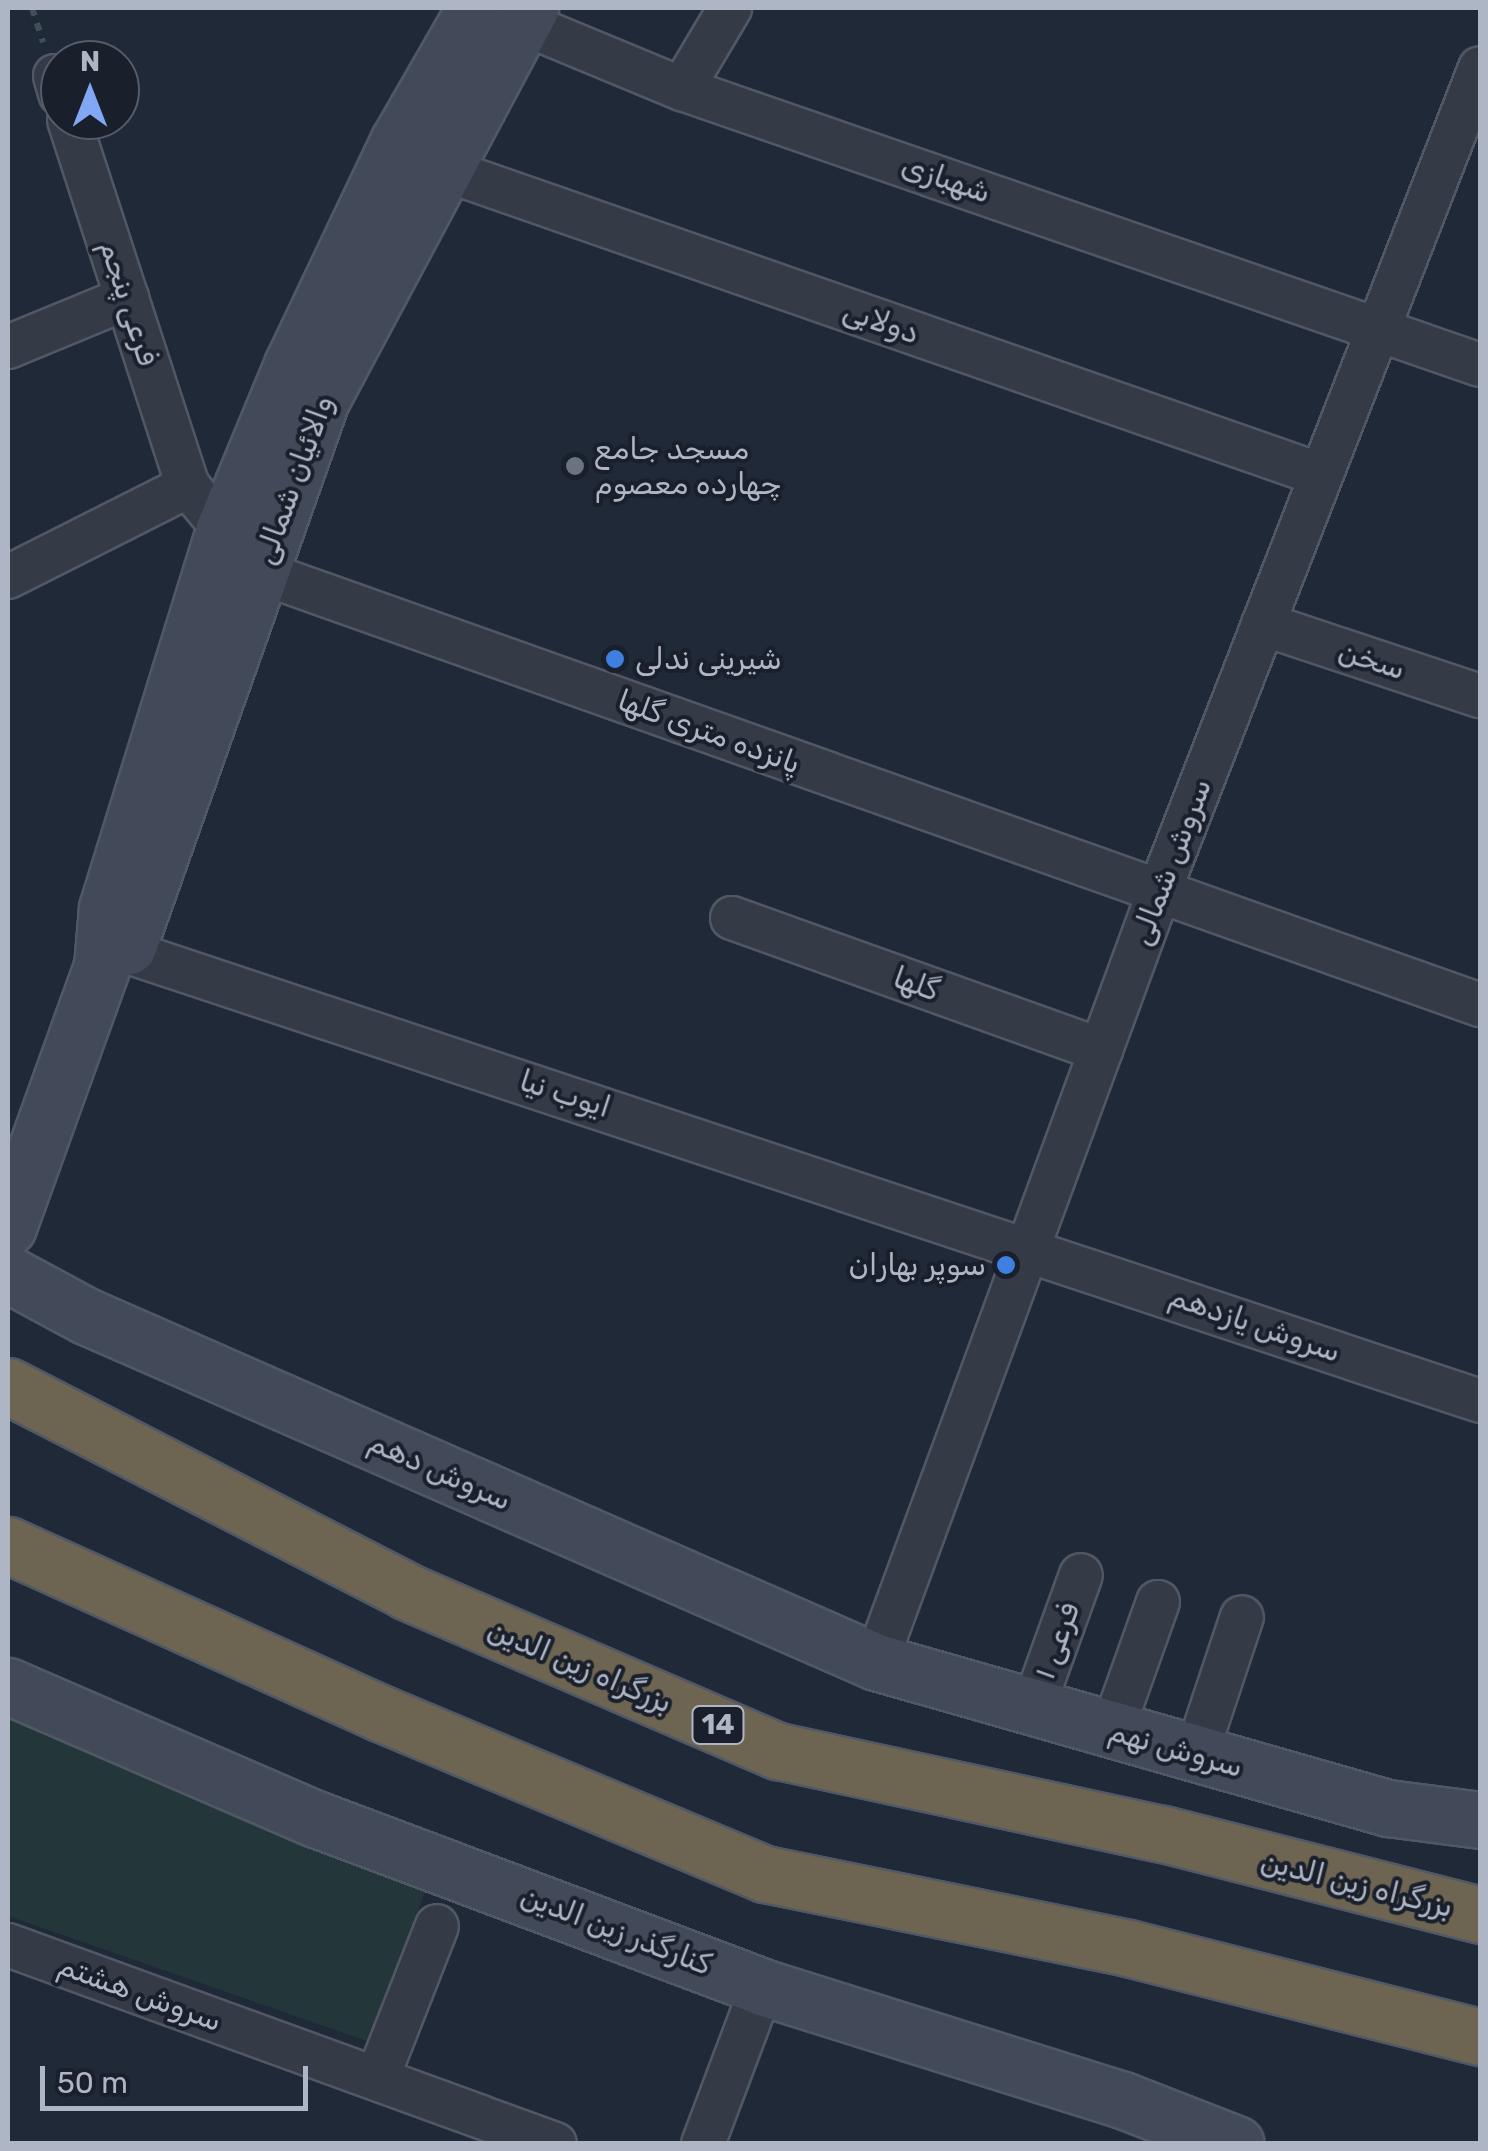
<!DOCTYPE html>
<html>
<head>
<meta charset="utf-8">
<style>
	body { margin:0 }
	#map { position:relative; width:1488px; height:2151px; overflow:hidden; background:#202937; font-family:Rubik,"Noto Sans Arabic",sans-serif }
	div>[style] { position:absolute }
	.green>* { inset:0; background:#233639 }
	.path>* { height:6px; margin-top:-3px; transform-origin:0; background:repeating-linear-gradient(90deg,#405155 0 8px,transparent 0 16px) }
	.roads { filter:drop-shadow(2px 0 #515865) drop-shadow(-2px 0 #515865) drop-shadow(0 2px #515865) drop-shadow(0 -2px #515865) }
	.street>* { height:42px; margin:-21px; padding:0 21px; transform-origin:21px; border-radius:21px; background:#343b47 }
	.secondary>* { height:55px; margin:-27.5px; padding:0 27.5px; transform-origin:27.5px; border-radius:27.5px; background:#424a5a }
	.highway>* { height:55px; margin:-27.5px; padding:0 27.5px; transform-origin:27.5px; border-radius:27.5px; background:#6d6451 }
	.dots>* { width:28px; height:28px; translate:-50% -50%; box-sizing:border-box; border:5px solid #19202c; border-radius:50% }
	span { translate:-50% -50%; white-space:nowrap; text-align:center; line-height:1.15; -webkit-text-stroke:8px #19202c; paint-order:stroke }
	.shield-label span { padding:2px 8px; background:#19202c; border:2px solid; border-radius:8px; -webkit-text-stroke-width:0 }
	.shield-label { font-size:28px; color:#aeb5c4; font-weight:700 }
	.street-label { font-size:30px; color:#aeb5c4 }
	.poi-label { font-size:30px; color:#aeb5c4 }
	.left { translate:0 -50%; text-align:left }
	.right { translate:-100% -50%; text-align:right }
	.frame { position:absolute; inset:0; border:10px solid #aeb5c4; pointer-events:none }
	.north { position:absolute; left:40px; top:40px; width:100px; height:100px; box-sizing:border-box; background:#19202c; border:2px solid #555c69; border-radius:50%; rotate:0deg; font-size:28px; font-weight:700; line-height:40px; text-align:center; color:#aeb5c4 }
	.north::after { content:''; display:block; margin:auto; width:35px; height:45px; background:#82a8f5; clip-path:polygon(50% 0,100% 100%,50% 72%,0 100%) }
	.scale { position:absolute; left:40px; top:2066px; width:268px; height:45px; box-sizing:border-box; border:5px solid #aeb5c4; border-top:0; padding-left:12px; font-size:30px; line-height:35px; white-space:nowrap; color:#aeb5c4; -webkit-text-stroke:8px #19202c; paint-order:stroke }
</style>
</head>
<body>
<div id="map">
	<div class="green">
		<i style="clip-path:polygon(8px 1718px,430px 1880px,367px 2041px,8px 1916px)"></i>
	</div>
	<div class="path">
		<i style="left:32px;top:8px;width:36px;rotate:72deg"></i>
	</div>
	<div class="roads">
		<div class="street">
			<i style="left:520px;top:22px;width:175px;rotate:22.5deg"></i>
			<i style="left:682px;top:89px;width:844px;rotate:19.08deg"></i>
			<i style="left:55px;top:76px;width:18px;rotate:74deg"></i>
			<i style="left:682px;top:89px;width:94px;rotate:-59.3deg"></i>
			<i style="left:69px;top:120px;width:385px;rotate:72deg"></i>
			<i style="left:188px;top:486px;width:56px;rotate:50.1deg"></i>
			<i style="left:440px;top:168px;width:933px;rotate:19.21deg"></i>
			<i style="left:8px;top:347px;width:129px;rotate:-22.4deg"></i>
			<i style="left:260px;top:572px;width:1295px;rotate:19.54deg"></i>
			<i style="left:8px;top:577px;width:202px;rotate:-26.8deg"></i>
			<i style="left:1263px;top:624px;width:229px;rotate:18.4deg"></i>
			<i style="left:732px;top:918px;width:392px;rotate:19.7deg"></i>
			<i style="left:101px;top:943px;width:1453px;rotate:18.37deg"></i>
			<i style="left:876px;top:1662px;width:820px;rotate:-69.82deg"></i>
			<i style="left:1159px;top:892px;width:884px;rotate:-68.72deg"></i>
			<i style="left:1033px;top:1708px;width:141px;rotate:-70.2deg"></i>
			<i style="left:1112px;top:1731px;width:137px;rotate:-70.4deg"></i>
			<i style="left:1196px;top:1755px;width:145px;rotate:-71.6deg"></i>
			<i style="left:8px;top:1945px;width:582px;rotate:19.99deg"></i>
			<i style="left:377px;top:2079px;width:164px;rotate:-68.6deg"></i>
			<i style="left:703px;top:2144px;width:168px;rotate:-69.4deg"></i>
		</div>
		<div class="secondary">
			<i style="left:128px;top:946px;width:579px;rotate:-70.53deg"></i>
			<i style="left:321px;top:400px;width:444px;rotate:-61.9deg"></i>
			<i style="left:8px;top:1227px;width:277px;rotate:-70.2deg"></i>
			<i style="left:102px;top:966px;width:58px;rotate:-85.1deg"></i>
			<i style="left:107px;top:908px;width:397px;rotate:-72.8deg"></i>
			<i style="left:224px;top:529px;width:178px;rotate:-67.5deg"></i>
			<i style="left:292px;top:365px;width:247px;rotate:-64.6deg"></i>
			<i style="left:398px;top:142px;width:155px;rotate:-60.1deg"></i>
			<i style="left:8px;top:1274px;width:89px;rotate:28.3deg"></i>
			<i style="left:86px;top:1316px;width:862px;rotate:23.65deg"></i>
			<i style="left:876px;top:1662px;width:532px;rotate:15.92deg"></i>
			<i style="left:1388px;top:1808px;width:93px;rotate:7.4deg"></i>
			<i style="left:8px;top:1686px;width:335px;rotate:23.4deg"></i>
			<i style="left:316px;top:1819px;width:477px;rotate:20.6deg"></i>
			<i style="left:762px;top:1987px;width:378px;rotate:17.4deg"></i>
			<i style="left:1123px;top:2100px;width:121px;rotate:21.3deg"></i>
		</div>
		<div class="highway">
			<i style="left:8px;top:1386px;width:450px;rotate:27.2deg"></i>
			<i style="left:408px;top:1592px;width:403px;rotate:23.3deg"></i>
			<i style="left:778px;top:1751px;width:394px;rotate:12.2deg"></i>
			<i style="left:1163px;top:1834px;width:327px;rotate:14.3deg"></i>
			<i style="left:8px;top:1545px;width:408px;rotate:24.3deg"></i>
			<i style="left:380px;top:1713px;width:417px;rotate:22.7deg"></i>
			<i style="left:765px;top:1874px;width:370px;rotate:11.5deg"></i>
			<i style="left:1128px;top:1948px;width:363px;rotate:14.2deg"></i>
		</div>
	</div>
	<div class="dots">
		<i style="left:575px;top:466px;background:#6b7280"></i>
		<i style="left:615px;top:659px;background:#3f7fe0"></i>
		<i style="left:1006px;top:1265px;background:#3f7fe0"></i>
	</div>
	<div class="shield-label">
		<span style="left:718px;top:1725px">14</span>
	</div>
	<div class="street-label">
		<span style="left:946px;top:179px;rotate:19deg">شهبازی</span>
		<span style="left:129px;top:303px;rotate:72deg">فرعی پنجم</span>
		<span style="left:881px;top:322px;rotate:19deg">دولابی</span>
		<span style="left:294px;top:480px;rotate:-70deg">والائیان شمالی</span>
		<span style="left:1372px;top:660px;rotate:18deg">سخن</span>
		<span style="left:709px;top:732px;rotate:20deg">پانزده متری گلها</span>
		<span style="left:1171px;top:862px;rotate:-69deg">سروش شمالی</span>
		<span style="left:916px;top:984px;rotate:20deg">گلها</span>
		<span style="left:565px;top:1094px;rotate:18deg">ایوب نیا</span>
		<span style="left:1255px;top:1324px;rotate:19deg">سروش یازدهم</span>
		<span style="left:440px;top:1471px;rotate:24deg">سروش دهم</span>
		<span style="left:1057px;top:1641px;rotate:-70deg">فرعی ۱</span>
		<span style="left:580px;top:1666px;rotate:23deg">بزرگراه زین الدین</span>
		<span style="left:1176px;top:1749px;rotate:16deg">سروش نهم</span>
		<span style="left:1357px;top:1884px;rotate:14deg">بزرگراه زین الدین</span>
		<span style="left:616px;top:1930px;rotate:21deg">کنارگذر زین الدین</span>
		<span style="left:140px;top:1993px;rotate:20deg">سروش هشتم</span>
	</div>
	<div class="poi-label">
		<span class="left" style="left:595px;top:466px">مسجد جامع<br>چهارده معصوم</span>
		<span class="left" style="left:635px;top:659px">شیرینی ندلی</span>
		<span class="right" style="left:986px;top:1265px">سوپر بهاران</span>
	</div>
	<div class="frame"></div>
	<div class="north">N</div>
	<div class="scale">50 m</div>
</div>
</body>
</html>
